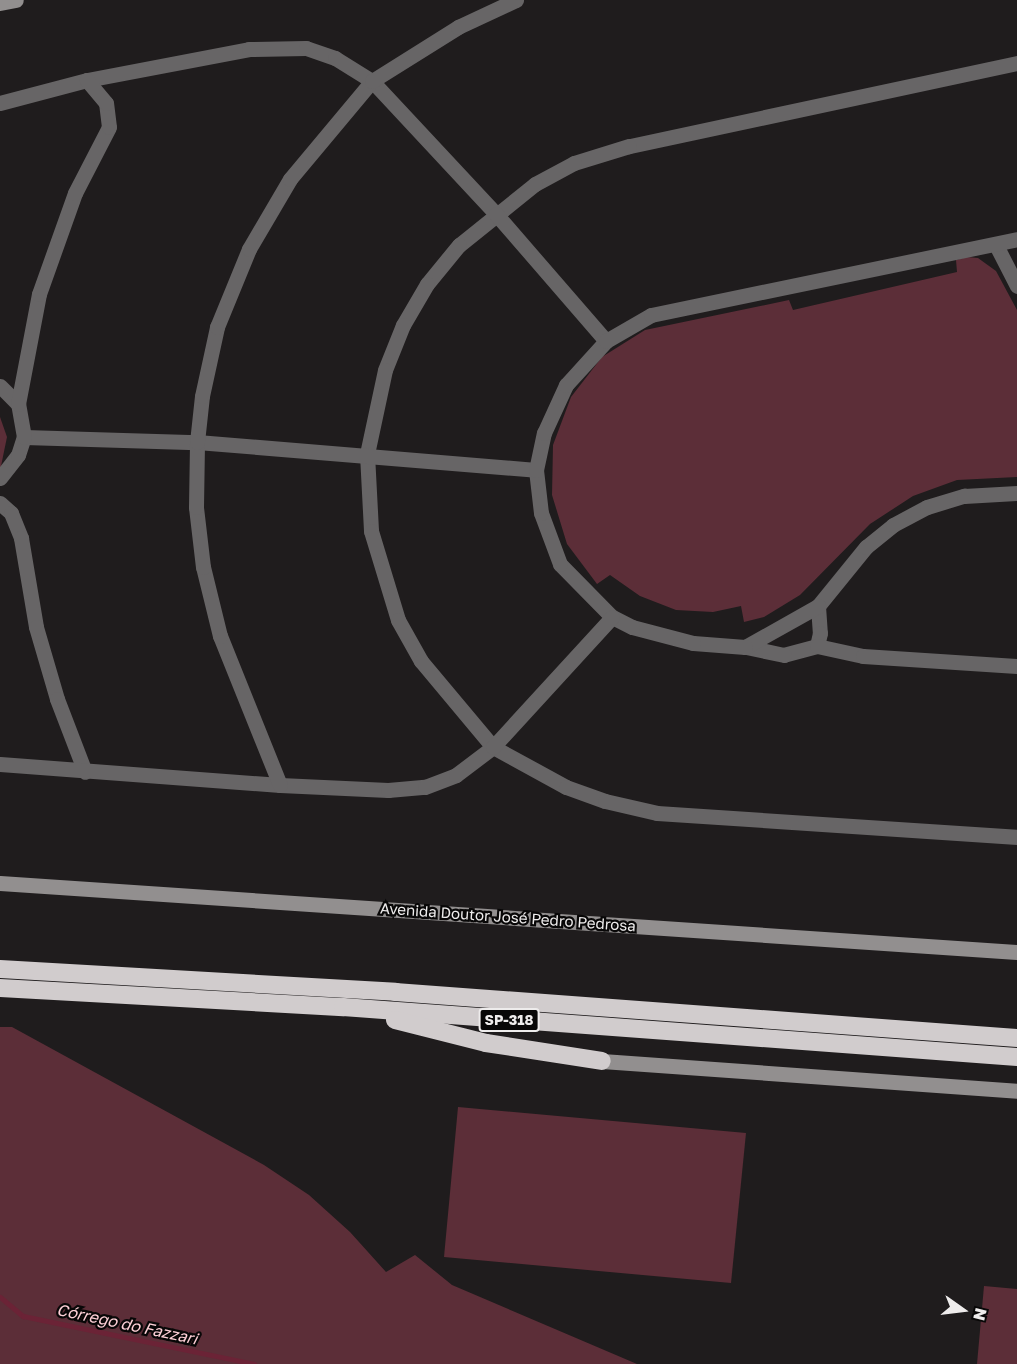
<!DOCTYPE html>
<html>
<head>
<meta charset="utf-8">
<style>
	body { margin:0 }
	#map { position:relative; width:1017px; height:1364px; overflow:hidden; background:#1f1c1d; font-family:"Golos Text",sans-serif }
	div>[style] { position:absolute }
	.green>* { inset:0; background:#5c2e38 }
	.stream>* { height:5px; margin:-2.5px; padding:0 2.5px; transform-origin:2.5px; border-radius:2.5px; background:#6b2336 }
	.street>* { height:15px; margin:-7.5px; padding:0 7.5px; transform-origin:7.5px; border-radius:7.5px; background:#676566 }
	.secondary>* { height:15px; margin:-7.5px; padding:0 7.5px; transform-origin:7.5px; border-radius:7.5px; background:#928f8f }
	.highway>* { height:18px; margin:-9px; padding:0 9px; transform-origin:9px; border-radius:9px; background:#d1cccd }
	span { translate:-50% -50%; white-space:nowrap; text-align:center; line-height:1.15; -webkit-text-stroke:4.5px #080707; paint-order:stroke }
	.shield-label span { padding:2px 4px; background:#080707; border:2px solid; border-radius:4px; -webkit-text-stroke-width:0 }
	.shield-label { font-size:14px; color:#eeecec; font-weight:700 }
	.street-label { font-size:15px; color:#eeecec }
	.water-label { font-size:16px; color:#fed0d7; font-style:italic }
	.north { position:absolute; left:933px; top:1280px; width:60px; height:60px; -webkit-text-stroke:4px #080707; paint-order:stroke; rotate:104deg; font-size:16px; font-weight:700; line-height:24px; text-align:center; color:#eeecec }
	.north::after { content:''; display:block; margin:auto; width:21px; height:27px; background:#eeecec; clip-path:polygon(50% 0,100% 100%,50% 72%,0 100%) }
</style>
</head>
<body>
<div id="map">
	<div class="green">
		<i style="clip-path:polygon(967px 257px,978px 258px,996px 271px,1017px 310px,1017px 477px,957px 480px,913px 496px,870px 524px,800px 595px,764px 617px,744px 622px,741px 606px,713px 612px,676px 610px,640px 596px,610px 575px,597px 584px,567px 544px,552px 495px,553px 445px,571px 397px,602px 357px,645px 330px,789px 300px,793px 310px,957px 272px,956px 260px)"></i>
		<i style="clip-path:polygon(0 417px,7px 437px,0 471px)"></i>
		<i style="clip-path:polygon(0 1027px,12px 1027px,264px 1165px,309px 1195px,350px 1232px,386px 1272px,415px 1255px,452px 1285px,637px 1364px,0 1364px)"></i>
		<i style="clip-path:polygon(458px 1107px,746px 1133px,731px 1283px,444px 1257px)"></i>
		<i style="clip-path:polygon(984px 1286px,1017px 1289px,1017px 1364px,977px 1364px)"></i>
	</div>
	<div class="stream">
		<i style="left:0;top:1297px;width:30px;rotate:40deg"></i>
		<i style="left:23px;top:1316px;width:236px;rotate:11.7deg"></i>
	</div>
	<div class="street">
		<i style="left:1017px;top:63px;width:397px;rotate:167.9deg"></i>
		<i style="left:629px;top:146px;width:58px;rotate:162.8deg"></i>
		<i style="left:574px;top:163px;width:44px;rotate:151.7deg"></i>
		<i style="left:535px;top:184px;width:97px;rotate:141.2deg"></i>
		<i style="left:459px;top:245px;width:50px;rotate:129.4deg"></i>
		<i style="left:427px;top:284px;width:48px;rotate:120.3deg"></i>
		<i style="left:403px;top:325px;width:48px;rotate:111.8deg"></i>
		<i style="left:385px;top:370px;width:86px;rotate:102.1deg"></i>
		<i style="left:367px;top:454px;width:77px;rotate:87deg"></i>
		<i style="left:371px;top:531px;width:93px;rotate:73.1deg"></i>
		<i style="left:398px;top:620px;width:47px;rotate:60.7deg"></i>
		<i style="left:421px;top:661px;width:112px;rotate:50.1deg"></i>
		<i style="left:493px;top:747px;width:83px;rotate:28.7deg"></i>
		<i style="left:566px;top:787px;width:41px;rotate:19.7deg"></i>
		<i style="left:605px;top:801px;width:53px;rotate:13deg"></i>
		<i style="left:657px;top:813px;width:361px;rotate:3.8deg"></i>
		<i style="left:0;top:103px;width:90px;rotate:-14.8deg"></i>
		<i style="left:87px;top:80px;width:165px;rotate:-10.8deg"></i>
		<i style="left:249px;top:49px;width:57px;rotate:-1deg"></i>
		<i style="left:306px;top:48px;width:31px;rotate:19deg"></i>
		<i style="left:335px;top:58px;width:44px;rotate:31.9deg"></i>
		<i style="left:372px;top:81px;width:182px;rotate:47deg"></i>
		<i style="left:496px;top:214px;width:168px;rotate:49.1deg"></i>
		<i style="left:996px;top:245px;width:46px;rotate:62.9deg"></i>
		<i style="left:0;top:386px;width:25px;rotate:45deg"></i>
		<i style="left:24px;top:437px;width:173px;rotate:1.7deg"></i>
		<i style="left:197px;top:442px;width:340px;rotate:4.7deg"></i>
		<i style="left:0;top:478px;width:29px;rotate:-52deg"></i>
		<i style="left:18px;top:455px;width:19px;rotate:-72deg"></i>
		<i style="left:24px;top:437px;width:34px;rotate:-100deg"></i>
		<i style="left:18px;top:404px;width:112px;rotate:-79.2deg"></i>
		<i style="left:39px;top:294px;width:107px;rotate:-70.4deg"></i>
		<i style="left:75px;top:193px;width:74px;rotate:-62.7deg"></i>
		<i style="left:109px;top:127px;width:24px;rotate:-97deg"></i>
		<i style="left:106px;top:103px;width:30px;rotate:-130deg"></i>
		<i style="left:0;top:503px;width:15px;rotate:42deg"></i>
		<i style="left:11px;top:513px;width:27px;rotate:68deg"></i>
		<i style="left:21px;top:538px;width:90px;rotate:80.4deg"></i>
		<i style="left:36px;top:627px;width:75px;rotate:73.7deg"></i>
		<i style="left:57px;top:699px;width:78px;rotate:69deg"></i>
		<i style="left:818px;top:606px;width:76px;rotate:-50.9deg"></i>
		<i style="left:866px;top:547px;width:35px;rotate:-39deg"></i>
		<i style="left:893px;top:525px;width:38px;rotate:-28deg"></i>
		<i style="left:927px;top:507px;width:39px;rotate:-17deg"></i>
		<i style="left:964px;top:496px;width:53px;rotate:-3.2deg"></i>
		<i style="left:818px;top:606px;width:27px;rotate:86deg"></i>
		<i style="left:820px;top:633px;width:13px;rotate:103deg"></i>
		<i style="left:817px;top:646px;width:34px;rotate:165deg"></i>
		<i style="left:784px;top:655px;width:40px;rotate:-168deg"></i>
		<i style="left:745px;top:647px;width:84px;rotate:-29.3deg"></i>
		<i style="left:817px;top:646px;width:47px;rotate:12.3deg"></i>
		<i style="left:863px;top:656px;width:154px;rotate:3.7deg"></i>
		<i style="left:745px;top:647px;width:52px;rotate:-175.6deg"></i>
		<i style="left:693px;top:643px;width:63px;rotate:-165.3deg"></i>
		<i style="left:632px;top:627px;width:22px;rotate:-153deg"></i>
		<i style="left:612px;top:617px;width:74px;rotate:-134.5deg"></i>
		<i style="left:560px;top:564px;width:54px;rotate:-110.4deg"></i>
		<i style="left:541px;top:513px;width:43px;rotate:-96.6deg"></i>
		<i style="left:536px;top:470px;width:38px;rotate:-78deg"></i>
		<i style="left:544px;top:433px;width:53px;rotate:-65.4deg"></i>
		<i style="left:566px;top:385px;width:59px;rotate:-47.7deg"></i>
		<i style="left:606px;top:341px;width:52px;rotate:-30deg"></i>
		<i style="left:651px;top:315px;width:374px;rotate:-11.7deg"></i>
		<i style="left:0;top:764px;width:281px;rotate:4.3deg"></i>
		<i style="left:280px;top:785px;width:108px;rotate:2.7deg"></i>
		<i style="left:388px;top:790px;width:37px;rotate:-5deg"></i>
		<i style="left:425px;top:787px;width:33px;rotate:-21deg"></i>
		<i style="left:456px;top:775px;width:46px;rotate:-37.1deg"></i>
		<i style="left:493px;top:747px;width:176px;rotate:-47.5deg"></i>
		<i style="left:280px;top:785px;width:161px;rotate:-111.9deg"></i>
		<i style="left:220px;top:636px;width:71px;rotate:-103.8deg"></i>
		<i style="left:203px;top:567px;width:60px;rotate:-96.7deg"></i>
		<i style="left:196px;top:507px;width:65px;rotate:-89.1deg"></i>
		<i style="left:197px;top:442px;width:46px;rotate:-83.8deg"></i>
		<i style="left:202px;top:396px;width:71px;rotate:-77.7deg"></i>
		<i style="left:217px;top:327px;width:84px;rotate:-67.7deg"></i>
		<i style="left:249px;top:249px;width:81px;rotate:-59.6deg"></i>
		<i style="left:290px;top:179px;width:128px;rotate:-50.1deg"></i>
		<i style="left:372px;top:81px;width:102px;rotate:-32.1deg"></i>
		<i style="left:458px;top:27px;width:64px;rotate:-25deg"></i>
	</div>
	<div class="secondary">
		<i style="left:0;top:3px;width:16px;rotate:-11deg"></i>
		<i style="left:0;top:883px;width:1019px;rotate:3.88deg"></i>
		<i style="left:602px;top:1061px;width:416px;rotate:4.1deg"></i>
	</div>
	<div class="highway">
		<i style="left:0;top:969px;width:396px;rotate:3.3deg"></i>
		<i style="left:395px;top:992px;width:624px;rotate:4.23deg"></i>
		<i style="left:0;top:988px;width:344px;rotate:3.2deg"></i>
		<i style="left:343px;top:1007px;width:676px;rotate:4.24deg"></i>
		<i style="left:395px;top:1020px;width:94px;rotate:14.2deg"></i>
		<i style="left:486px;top:1043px;width:117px;rotate:8.8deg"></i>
	</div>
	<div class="shield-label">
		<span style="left:509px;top:1020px">SP-318</span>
	</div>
	<div class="street-label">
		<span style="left:508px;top:917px;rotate:4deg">Avenida Doutor José Pedro Pedrosa</span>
	</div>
	<div class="water-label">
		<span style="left:127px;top:1324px;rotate:12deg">Córrego do Fazzari</span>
	</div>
	<div class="north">N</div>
</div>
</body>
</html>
